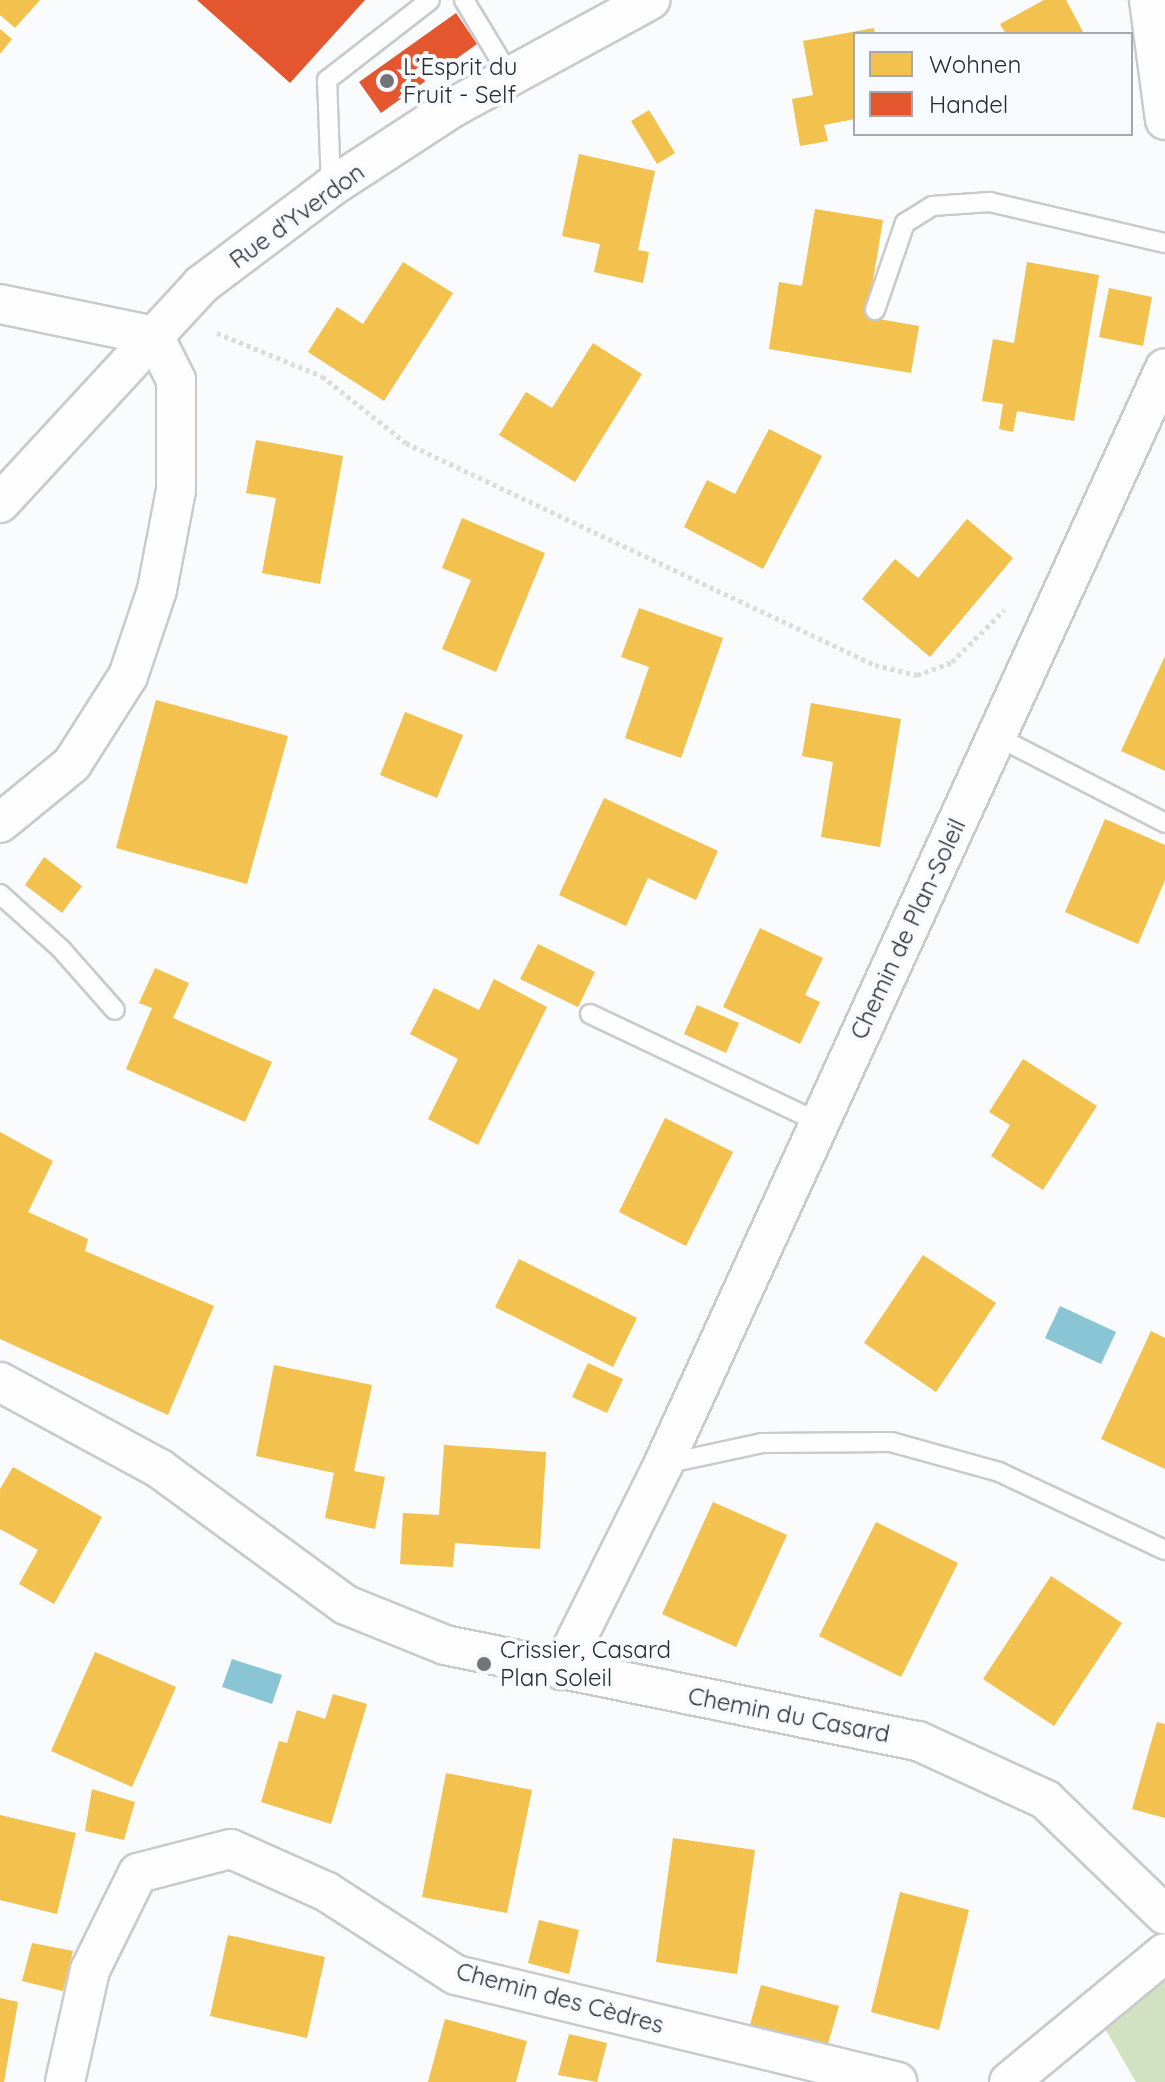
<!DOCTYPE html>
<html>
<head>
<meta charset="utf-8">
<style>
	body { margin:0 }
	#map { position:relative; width:1165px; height:2082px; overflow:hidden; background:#f9fbfd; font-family:Quicksand,sans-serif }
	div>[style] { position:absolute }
	.forest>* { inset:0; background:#d2e2c1 }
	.water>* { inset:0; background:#89c5d4 }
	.homes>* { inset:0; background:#f2c14e }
	.shops>* { inset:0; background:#e4572e }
	.path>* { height:5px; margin-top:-2.5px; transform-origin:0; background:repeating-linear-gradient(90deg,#dbdcdd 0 4px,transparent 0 8px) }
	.roads { filter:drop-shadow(2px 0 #c8cacc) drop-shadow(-2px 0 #c8cacc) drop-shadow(0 2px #c8cacc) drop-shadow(0 -2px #c8cacc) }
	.service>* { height:18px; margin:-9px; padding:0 9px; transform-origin:9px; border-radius:9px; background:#fefeff }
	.minor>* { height:38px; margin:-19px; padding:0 19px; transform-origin:19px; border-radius:19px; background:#fefeff }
	.dots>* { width:22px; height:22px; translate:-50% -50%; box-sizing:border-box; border:4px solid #f7fbff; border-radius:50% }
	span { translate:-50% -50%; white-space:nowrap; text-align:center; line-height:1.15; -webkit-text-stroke:8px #f7fbff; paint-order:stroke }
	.poi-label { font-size:24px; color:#292c2e }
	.left { translate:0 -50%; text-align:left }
	.street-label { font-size:24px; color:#292c2e }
	.legend { position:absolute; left:853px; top:32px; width:280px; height:104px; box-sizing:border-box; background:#f7fbff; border:2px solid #a5a8ab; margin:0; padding:10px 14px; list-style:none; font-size:24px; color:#292c2e }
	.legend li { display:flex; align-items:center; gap:16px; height:40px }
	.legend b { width:40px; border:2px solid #a5a8ab }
</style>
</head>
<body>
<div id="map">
	<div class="forest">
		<i style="clip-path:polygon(1165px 1975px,1165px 2082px,1136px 2082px,1104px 2027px)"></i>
	</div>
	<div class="water">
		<i style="clip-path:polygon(1060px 1306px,1116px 1332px,1101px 1364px,1045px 1338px)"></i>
		<i style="clip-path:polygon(232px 1659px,282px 1675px,272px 1704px,222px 1687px)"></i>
	</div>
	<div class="homes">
		<i style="clip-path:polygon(0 0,40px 0,15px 28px,0 15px)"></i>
		<i style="clip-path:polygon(1044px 0,1066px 0,1084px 34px,1006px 34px,1000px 24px)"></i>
		<i style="clip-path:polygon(874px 28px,875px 34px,855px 34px,855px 119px,824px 125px,828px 141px,800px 146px,792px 99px,813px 95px,803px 41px)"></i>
		<i style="clip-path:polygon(0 29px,12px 39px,0 54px)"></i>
		<i style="clip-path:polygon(649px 110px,675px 153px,657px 164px,631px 121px)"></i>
		<i style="clip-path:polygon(579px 154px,655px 171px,638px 250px,649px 252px,643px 283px,594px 272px,600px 244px,562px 236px)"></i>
		<i style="clip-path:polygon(815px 209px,883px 220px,867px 317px,919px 326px,911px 373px,769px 349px,779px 282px,802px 286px)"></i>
		<i style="clip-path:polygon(403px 262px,453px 293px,384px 401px,308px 352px,337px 307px,363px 324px)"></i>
		<i style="clip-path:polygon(1027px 262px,1099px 275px,1074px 421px,1017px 411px,1013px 432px,999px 429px,1003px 404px,982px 401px,993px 339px,1014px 343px)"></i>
		<i style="clip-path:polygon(1109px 288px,1152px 297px,1143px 346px,1099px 337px)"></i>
		<i style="clip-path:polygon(593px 343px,642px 374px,575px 482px,499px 435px,526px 392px,552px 408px)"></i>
		<i style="clip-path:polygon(769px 429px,822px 456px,763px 569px,684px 527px,707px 480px,735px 494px)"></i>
		<i style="clip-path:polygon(256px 440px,343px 456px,320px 584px,262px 573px,276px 498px,246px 493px)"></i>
		<i style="clip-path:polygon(462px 518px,545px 553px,496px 672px,442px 649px,471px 580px,442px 568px)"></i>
		<i style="clip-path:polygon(967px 519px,1013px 558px,930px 657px,862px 599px,895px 559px,918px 578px)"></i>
		<i style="clip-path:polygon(639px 608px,723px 638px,681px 758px,625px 738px,649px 667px,621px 657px)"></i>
		<i style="clip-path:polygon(1165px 656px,1165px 771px,1121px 751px)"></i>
		<i style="clip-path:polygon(156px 700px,288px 736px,247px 884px,116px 848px)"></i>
		<i style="clip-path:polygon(811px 703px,901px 719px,880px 847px,821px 837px,833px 762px,802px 756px)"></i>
		<i style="clip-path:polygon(405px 712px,463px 735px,437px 798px,380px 775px)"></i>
		<i style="clip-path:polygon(604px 798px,718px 851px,696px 900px,648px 878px,626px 926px,559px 895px)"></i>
		<i style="clip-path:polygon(1105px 819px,1165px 845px,1165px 880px,1138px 944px,1065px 912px)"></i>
		<i style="clip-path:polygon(44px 857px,82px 886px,62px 913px,25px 885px)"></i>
		<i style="clip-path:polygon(760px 928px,823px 958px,805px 995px,820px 1002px,800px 1044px,723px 1007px)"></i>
		<i style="clip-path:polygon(538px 944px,595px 972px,578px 1007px,520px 979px)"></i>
		<i style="clip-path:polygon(155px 968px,189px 983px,173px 1018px,272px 1062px,245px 1122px,126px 1069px,152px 1008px,139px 1003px)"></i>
		<i style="clip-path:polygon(494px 979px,547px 1007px,478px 1145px,428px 1119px,458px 1059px,410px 1034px,434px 988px,479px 1010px)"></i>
		<i style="clip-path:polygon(697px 1005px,739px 1023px,726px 1053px,684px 1034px)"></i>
		<i style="clip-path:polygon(1023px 1059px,1097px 1106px,1043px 1190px,991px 1156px,1010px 1125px,989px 1112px)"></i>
		<i style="clip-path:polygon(665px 1118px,733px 1152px,686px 1246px,619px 1212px)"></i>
		<i style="clip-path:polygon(0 1132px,53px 1161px,28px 1212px,88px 1239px,85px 1251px,214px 1306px,168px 1415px,0 1339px)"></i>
		<i style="clip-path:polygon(923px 1255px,996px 1303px,936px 1392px,864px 1343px)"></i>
		<i style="clip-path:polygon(519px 1259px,637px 1318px,613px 1367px,495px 1307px)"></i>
		<i style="clip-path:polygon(1151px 1331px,1165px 1338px,1165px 1469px,1101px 1439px)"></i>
		<i style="clip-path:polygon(588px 1363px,623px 1379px,607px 1413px,572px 1397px)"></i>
		<i style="clip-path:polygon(274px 1365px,372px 1385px,354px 1471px,385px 1477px,375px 1529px,325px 1518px,334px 1473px,256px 1456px)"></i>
		<i style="clip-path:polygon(444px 1445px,546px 1452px,540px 1549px,455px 1543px,453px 1567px,400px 1564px,403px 1513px,439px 1515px)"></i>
		<i style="clip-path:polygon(13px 1467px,102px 1517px,54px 1604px,19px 1584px,38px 1550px,0 1529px,0 1489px)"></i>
		<i style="clip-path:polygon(713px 1502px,787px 1535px,736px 1647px,662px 1614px)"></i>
		<i style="clip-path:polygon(876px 1522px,958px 1563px,901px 1677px,819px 1636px)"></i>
		<i style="clip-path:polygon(1051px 1576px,1122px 1623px,1054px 1726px,983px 1679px)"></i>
		<i style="clip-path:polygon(95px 1652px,176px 1687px,132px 1787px,51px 1751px)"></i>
		<i style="clip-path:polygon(333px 1694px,367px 1704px,331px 1824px,261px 1802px,279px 1741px,287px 1743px,297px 1710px,325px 1719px)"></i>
		<i style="clip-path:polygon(1157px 1722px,1165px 1724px,1165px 1818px,1132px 1809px)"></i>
		<i style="clip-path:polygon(446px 1773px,532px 1790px,507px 1913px,422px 1897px)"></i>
		<i style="clip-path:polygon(92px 1789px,135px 1802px,124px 1840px,85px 1831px)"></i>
		<i style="clip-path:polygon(0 1815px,76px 1833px,57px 1914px,0 1900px)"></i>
		<i style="clip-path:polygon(673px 1838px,755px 1850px,737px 1974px,656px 1962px)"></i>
		<i style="clip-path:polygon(900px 1892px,969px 1910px,939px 2030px,871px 2012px)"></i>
		<i style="clip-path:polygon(539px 1920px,579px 1930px,569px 1974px,528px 1963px)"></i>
		<i style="clip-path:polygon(228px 1935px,325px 1957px,307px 2038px,210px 2016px)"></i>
		<i style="clip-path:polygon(32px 1943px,73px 1951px,63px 1991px,22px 1981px)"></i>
		<i style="clip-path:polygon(761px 1985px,839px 2006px,827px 2047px,750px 2025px)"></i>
		<i style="clip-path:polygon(0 1998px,18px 2002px,4px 2082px,0 2082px)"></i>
		<i style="clip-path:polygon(445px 2019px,527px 2041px,516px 2082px,428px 2082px)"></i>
		<i style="clip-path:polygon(569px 2034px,607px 2043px,597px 2082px,558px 2075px)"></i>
	</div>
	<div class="shops">
		<i style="clip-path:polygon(197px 0,365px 0,290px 83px)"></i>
		<i style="clip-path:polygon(456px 13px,477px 44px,381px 113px,359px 82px)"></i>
	</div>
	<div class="path">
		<i style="left:217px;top:333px;width:113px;rotate:22.3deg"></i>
		<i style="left:322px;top:376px;width:107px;rotate:38.6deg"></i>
		<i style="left:406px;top:443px;width:519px;rotate:25.33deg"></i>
		<i style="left:875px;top:665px;width:43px;rotate:13.4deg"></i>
		<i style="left:917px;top:675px;width:37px;rotate:-20deg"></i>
		<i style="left:952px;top:662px;width:74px;rotate:-45deg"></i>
	</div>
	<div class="roads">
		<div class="service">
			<i style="left:464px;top:0;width:85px;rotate:58.9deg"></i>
			<i style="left:331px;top:187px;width:107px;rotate:-92.1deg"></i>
			<i style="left:327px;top:80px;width:130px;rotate:-37.8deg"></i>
			<i style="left:875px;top:310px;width:92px;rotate:-71deg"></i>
			<i style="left:905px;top:223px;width:32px;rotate:-32deg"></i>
			<i style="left:932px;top:206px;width:58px;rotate:-3.9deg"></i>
			<i style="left:990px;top:202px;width:180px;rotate:13.2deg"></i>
			<i style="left:998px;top:737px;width:188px;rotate:27.2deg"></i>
			<i style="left:0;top:894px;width:82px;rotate:42deg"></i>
			<i style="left:61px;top:949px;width:81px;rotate:48.5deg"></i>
			<i style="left:590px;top:1014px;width:252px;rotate:25.3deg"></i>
			<i style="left:665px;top:1464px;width:99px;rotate:-12.2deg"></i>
			<i style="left:762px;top:1443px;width:129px;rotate:-0.4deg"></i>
			<i style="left:891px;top:1442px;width:112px;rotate:15.5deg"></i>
			<i style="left:999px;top:1472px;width:183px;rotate:25.2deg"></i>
		</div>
		<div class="minor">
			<i style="left:1149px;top:0;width:121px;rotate:82.4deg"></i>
			<i style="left:0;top:304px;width:157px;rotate:11.7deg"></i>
			<i style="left:154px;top:336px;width:49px;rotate:63.4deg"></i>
			<i style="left:176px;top:380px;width:110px;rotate:90deg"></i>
			<i style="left:176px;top:490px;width:102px;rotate:100.8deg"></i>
			<i style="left:157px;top:590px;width:91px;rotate:108.6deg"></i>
			<i style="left:128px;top:676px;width:104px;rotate:122.5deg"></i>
			<i style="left:72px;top:764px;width:93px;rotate:140.7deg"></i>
			<i style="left:0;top:503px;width:297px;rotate:-47.3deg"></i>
			<i style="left:201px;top:285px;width:163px;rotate:-37deg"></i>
			<i style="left:331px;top:187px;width:145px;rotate:-33.1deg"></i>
			<i style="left:452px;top:108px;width:226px;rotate:-28.6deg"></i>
			<i style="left:0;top:1382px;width:182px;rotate:28.5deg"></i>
			<i style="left:160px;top:1469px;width:230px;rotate:36.2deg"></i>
			<i style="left:346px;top:1605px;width:107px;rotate:22deg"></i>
			<i style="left:445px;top:1645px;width:483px;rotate:11.5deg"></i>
			<i style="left:918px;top:1741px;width:141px;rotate:24.7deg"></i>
			<i style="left:1046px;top:1800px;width:165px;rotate:44deg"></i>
			<i style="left:561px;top:1670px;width:229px;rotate:-63.5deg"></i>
			<i style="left:663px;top:1465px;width:1206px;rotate:-65.41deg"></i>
			<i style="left:65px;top:2082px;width:115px;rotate:-77.4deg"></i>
			<i style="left:90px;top:1970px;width:108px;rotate:-63.7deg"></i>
			<i style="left:138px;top:1873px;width:96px;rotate:-14.5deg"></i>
			<i style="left:231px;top:1849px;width:105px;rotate:24.1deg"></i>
			<i style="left:327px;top:1892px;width:153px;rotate:32.8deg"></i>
			<i style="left:456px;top:1975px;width:454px;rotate:13.6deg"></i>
			<i style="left:1009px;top:2082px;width:202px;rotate:-39.6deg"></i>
		</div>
	</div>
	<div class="dots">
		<i style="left:387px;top:81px;background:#727476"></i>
		<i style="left:484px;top:1664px;background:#727476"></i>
	</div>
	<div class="poi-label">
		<span class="left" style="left:403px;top:81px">L’Esprit du<br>Fruit - Self</span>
		<span class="left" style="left:500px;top:1664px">Crissier, Casard<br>Plan Soleil</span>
	</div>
	<div class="street-label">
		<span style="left:297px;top:216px;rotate:-36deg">Rue d'Yverdon</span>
		<span style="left:908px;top:929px;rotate:-65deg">Chemin de Plan-Soleil</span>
		<span style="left:789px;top:1715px;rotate:11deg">Chemin du Casard</span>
		<span style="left:560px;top:1998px;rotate:15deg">Chemin des Cèdres</span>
	</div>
	<ul class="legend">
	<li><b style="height:22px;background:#f2c14e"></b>Wohnen</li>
	<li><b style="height:22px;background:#e4572e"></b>Handel</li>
	</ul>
</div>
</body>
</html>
